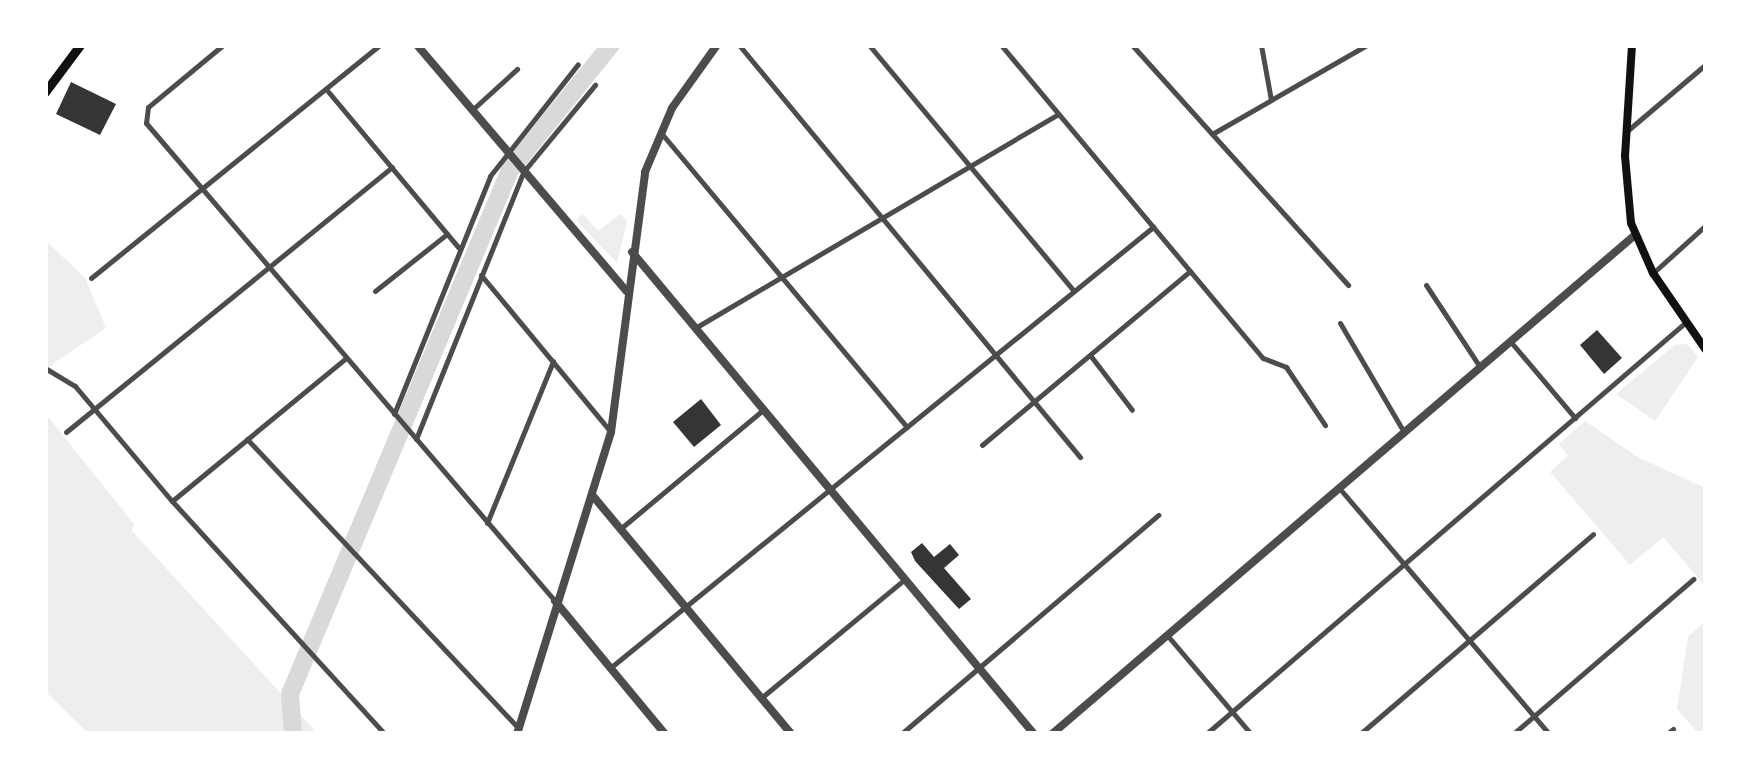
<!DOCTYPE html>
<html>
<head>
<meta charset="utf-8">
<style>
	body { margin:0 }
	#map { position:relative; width:1751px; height:779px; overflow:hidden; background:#fff; font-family:Rubik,sans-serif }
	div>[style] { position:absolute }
	.green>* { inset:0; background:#eee }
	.river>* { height:18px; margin:-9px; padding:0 9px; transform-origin:9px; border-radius:9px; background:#d9d9d9 }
	.building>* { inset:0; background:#353535 }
	.minor>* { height:5px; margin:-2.5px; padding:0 2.5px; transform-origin:2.5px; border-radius:2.5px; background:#4c4c4c }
	.tertiary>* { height:8px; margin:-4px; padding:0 4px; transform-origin:4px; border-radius:4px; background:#4c4c4c }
	.secondary>* { height:8px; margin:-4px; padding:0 4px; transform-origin:4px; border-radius:4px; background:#111 }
	.primary>* { height:9px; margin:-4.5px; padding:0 4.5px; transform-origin:4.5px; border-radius:4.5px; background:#111 }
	span { translate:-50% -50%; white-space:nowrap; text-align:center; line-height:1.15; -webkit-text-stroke:10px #fff; paint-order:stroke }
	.frame { position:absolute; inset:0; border:48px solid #fff; pointer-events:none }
</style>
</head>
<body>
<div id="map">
	<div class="green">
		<i style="clip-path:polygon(583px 214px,598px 231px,621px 214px,627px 221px,617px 263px,576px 220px)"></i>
		<i style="clip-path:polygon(45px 240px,85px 278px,106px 328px,48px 367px)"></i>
		<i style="clip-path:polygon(1687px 344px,1698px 357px,1655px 421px,1616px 394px,1675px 345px)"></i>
		<i style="clip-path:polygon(45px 413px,134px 524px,132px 531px,318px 734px,89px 734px,45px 691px)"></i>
		<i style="clip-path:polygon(1585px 421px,1639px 458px,1706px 488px,1706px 587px,1663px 537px,1630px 565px,1550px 472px,1568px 456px,1559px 444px)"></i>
		<i style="clip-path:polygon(1706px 620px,1706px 734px,1699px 734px,1677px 709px,1688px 637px)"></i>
	</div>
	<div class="river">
		<i style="left:293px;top:734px;width:40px;rotate:-94.3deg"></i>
		<i style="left:290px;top:694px;width:568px;rotate:-67.23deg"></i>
		<i style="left:510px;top:170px;width:161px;rotate:-51.1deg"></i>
	</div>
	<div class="building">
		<i style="clip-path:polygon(71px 82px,116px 104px,100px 135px,56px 114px)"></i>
		<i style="clip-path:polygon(1597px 330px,1622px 358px,1604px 374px,1580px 345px)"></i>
		<i style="clip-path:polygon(701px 399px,721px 425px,694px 447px,673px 422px)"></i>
		<i style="clip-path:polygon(922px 543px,934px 557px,950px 544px,959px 555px,944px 568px,971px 599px,959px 609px,915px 561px,911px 552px)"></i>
	</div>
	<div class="minor">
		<i style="left:223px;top:45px;width:97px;rotate:140.4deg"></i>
		<i style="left:148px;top:107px;width:16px;rotate:97deg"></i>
		<i style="left:146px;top:123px;width:629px;rotate:49.45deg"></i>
		<i style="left:739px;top:45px;width:535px;rotate:50.39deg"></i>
		<i style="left:869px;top:45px;width:320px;rotate:50.2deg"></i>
		<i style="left:1001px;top:45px;width:408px;rotate:50.1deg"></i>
		<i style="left:1263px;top:358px;width:25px;rotate:21deg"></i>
		<i style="left:1286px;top:367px;width:70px;rotate:56.1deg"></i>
		<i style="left:1132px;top:45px;width:323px;rotate:48deg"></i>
		<i style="left:1261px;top:45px;width:56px;rotate:79.7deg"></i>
		<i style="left:326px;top:89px;width:207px;rotate:50.1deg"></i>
		<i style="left:472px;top:110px;width:61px;rotate:-42.3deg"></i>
		<i style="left:1627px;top:131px;width:104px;rotate:-40.3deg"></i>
		<i style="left:662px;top:134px;width:382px;rotate:50.1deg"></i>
		<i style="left:1212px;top:134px;width:179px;rotate:-29.9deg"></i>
		<i style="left:1653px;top:273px;width:72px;rotate:-42.2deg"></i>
		<i style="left:481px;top:275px;width:202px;rotate:50.4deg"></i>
		<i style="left:91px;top:278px;width:371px;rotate:-38.9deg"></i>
		<i style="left:1426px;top:285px;width:98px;rotate:56.6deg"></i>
		<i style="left:375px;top:291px;width:92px;rotate:-38.4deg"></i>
		<i style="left:1340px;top:323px;width:126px;rotate:59.6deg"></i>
		<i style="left:695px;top:328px;width:421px;rotate:-30.5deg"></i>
		<i style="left:1510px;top:341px;width:101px;rotate:49.8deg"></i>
		<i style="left:1090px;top:355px;width:69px;rotate:52.6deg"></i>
		<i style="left:45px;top:368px;width:35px;rotate:31deg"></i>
		<i style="left:75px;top:386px;width:150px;rotate:49.9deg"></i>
		<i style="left:172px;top:501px;width:316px;rotate:47.6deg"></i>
		<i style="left:394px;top:414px;width:257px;rotate:-68deg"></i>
		<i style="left:490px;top:176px;width:142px;rotate:-51.8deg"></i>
		<i style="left:66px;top:432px;width:420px;rotate:-39.1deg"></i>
		<i style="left:247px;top:439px;width:396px;rotate:46.8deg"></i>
		<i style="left:416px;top:439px;width:289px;rotate:-68.1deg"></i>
		<i style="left:524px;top:171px;width:112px;rotate:-50.5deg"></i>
		<i style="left:982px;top:445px;width:271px;rotate:-39.9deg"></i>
		<i style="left:1340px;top:489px;width:322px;rotate:49.5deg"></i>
		<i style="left:172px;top:501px;width:225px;rotate:-39.4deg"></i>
		<i style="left:487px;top:523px;width:175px;rotate:-67.8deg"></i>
		<i style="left:620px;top:529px;width:186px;rotate:-39.8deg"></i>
		<i style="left:1167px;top:635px;width:130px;rotate:49.7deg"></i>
		<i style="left:610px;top:668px;width:700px;rotate:-39.08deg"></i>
		<i style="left:761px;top:698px;width:187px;rotate:-39.6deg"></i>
		<i style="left:901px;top:734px;width:338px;rotate:-40.4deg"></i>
		<i style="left:1206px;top:734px;width:633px;rotate:-40.64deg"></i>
		<i style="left:1360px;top:734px;width:307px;rotate:-40.6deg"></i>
		<i style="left:1513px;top:734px;width:238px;rotate:-40.7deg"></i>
		<i style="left:1667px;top:734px;width:8px;rotate:-40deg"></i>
	</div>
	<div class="tertiary">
		<i style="left:417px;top:45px;width:323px;rotate:49.6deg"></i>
		<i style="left:632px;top:252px;width:628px;rotate:50.17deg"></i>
		<i style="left:593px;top:496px;width:310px;rotate:50.2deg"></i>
		<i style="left:555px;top:601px;width:173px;rotate:50.4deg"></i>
		<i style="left:517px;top:734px;width:316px;rotate:-72.7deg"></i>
		<i style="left:611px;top:432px;width:262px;rotate:-82.5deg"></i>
		<i style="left:645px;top:172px;width:69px;rotate:-67.1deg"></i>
		<i style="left:672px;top:108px;width:77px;rotate:-54.5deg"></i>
		<i style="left:1052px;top:734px;width:767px;rotate:-40.56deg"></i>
	</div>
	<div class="secondary">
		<i style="left:1632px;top:45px;width:111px;rotate:93.6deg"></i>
		<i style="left:1625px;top:156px;width:67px;rotate:84.9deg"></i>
		<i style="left:1631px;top:223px;width:55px;rotate:66.3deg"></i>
		<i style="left:1653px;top:273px;width:93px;rotate:55.5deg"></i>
	</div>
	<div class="primary">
		<i style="left:45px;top:92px;width:59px;rotate:-53.3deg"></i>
	</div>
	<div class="frame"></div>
</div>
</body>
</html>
